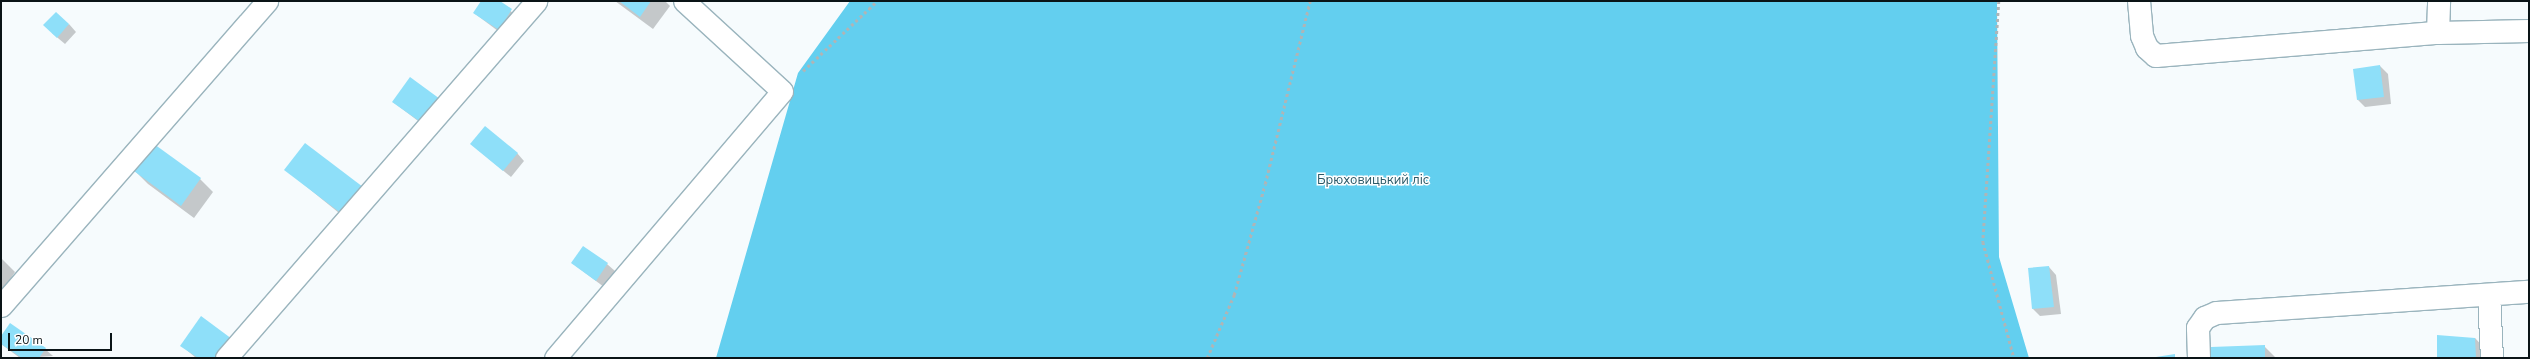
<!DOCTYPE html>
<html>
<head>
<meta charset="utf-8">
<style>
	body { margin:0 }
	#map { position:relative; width:2530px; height:359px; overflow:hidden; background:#f6fbfd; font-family:"Nunito Sans",sans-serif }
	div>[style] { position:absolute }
	.forest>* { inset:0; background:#63cfef }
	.shadow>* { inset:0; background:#0003 }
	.building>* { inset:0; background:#8edff9 }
	.path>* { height:2.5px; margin-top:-1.25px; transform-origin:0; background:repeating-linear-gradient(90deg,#aeb5b7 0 3px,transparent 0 6px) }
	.roads { filter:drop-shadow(1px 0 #9ab4bd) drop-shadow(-1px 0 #9ab4bd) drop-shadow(0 1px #9ab4bd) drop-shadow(0 -1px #9ab4bd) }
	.lane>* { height:21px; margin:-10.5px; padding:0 10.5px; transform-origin:10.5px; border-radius:10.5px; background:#fff }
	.street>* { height:22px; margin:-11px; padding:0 11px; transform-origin:11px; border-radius:11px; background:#fff }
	span { translate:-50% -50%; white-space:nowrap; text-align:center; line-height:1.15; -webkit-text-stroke:3px #fff; paint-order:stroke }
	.park-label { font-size:13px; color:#2b5967 }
	.frame { position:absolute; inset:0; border:2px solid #0a1417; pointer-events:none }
	.scale { position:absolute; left:8px; top:333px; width:104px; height:18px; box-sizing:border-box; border:2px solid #0a1417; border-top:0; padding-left:5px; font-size:12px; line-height:14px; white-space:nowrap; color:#0a1417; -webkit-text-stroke:3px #fff; paint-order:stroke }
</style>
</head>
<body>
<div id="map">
	<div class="forest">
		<i style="clip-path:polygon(850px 1px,1997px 1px,1999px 257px,2029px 358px,716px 358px,798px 73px)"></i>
	</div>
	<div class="shadow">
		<i style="clip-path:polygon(482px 1px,498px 1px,519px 18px,506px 37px,474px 13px)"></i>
		<i style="clip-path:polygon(615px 1px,665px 1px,670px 6px,653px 29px)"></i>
		<i style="clip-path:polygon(69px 24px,76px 32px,65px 44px,52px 33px)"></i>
		<i style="clip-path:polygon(2380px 66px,2388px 74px,2391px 104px,2365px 107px,2358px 100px)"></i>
		<i style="clip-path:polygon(439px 99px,430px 130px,393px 102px)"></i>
		<i style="clip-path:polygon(471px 144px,517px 153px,524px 161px,511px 177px)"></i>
		<i style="clip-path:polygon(154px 145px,200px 179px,213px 192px,194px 218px,148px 184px,135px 171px)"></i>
		<i style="clip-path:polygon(286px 170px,375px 201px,355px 226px)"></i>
		<i style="clip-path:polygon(1px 258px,15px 272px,1px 293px)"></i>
		<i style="clip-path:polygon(572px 263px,607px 264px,615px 271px,604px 287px)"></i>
		<i style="clip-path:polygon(2049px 267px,2056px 275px,2061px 314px,2040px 316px,2033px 309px)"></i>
		<i style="clip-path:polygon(1px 338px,45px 349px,53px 356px,20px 358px,1px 344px)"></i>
		<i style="clip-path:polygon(2475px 338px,2488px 352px,2488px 358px,2438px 358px)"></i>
		<i style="clip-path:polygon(182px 346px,231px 358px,196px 358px)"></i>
		<i style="clip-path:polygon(2264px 346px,2276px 358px,2212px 358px)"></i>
	</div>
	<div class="building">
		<i style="clip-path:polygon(481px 1px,500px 1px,512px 9px,499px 30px,473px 13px)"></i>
		<i style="clip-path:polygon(619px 1px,651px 1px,640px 17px)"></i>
		<i style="clip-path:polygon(56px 12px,69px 24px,57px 38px,43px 25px)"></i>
		<i style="clip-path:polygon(2380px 65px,2384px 97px,2357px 100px,2353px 69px)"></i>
		<i style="clip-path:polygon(410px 77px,440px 99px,422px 123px,392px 102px)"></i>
		<i style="clip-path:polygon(485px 126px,518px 153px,503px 171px,470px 144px)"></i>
		<i style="clip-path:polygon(305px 143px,363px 187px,342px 214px,284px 170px)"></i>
		<i style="clip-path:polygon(154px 144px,201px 178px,181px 206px,134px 171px)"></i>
		<i style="clip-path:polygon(583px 246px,608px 263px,596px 281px,571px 263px)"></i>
		<i style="clip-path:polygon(2049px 266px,2054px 307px,2032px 309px,2028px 268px)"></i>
		<i style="clip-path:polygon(201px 316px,232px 339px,218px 358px,198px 358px,180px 346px)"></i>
		<i style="clip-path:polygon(10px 323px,46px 348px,39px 358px,22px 358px,1px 344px,1px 336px)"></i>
		<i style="clip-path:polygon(2437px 335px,2475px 338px,2476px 358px,2437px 358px)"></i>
		<i style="clip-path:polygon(2265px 345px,2265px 358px,2211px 358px,2211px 347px)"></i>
		<i style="clip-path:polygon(2175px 354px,2175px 358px,2156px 358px,2156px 357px)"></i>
	</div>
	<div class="path">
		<i style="left:1999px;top:1px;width:242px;rotate:93.8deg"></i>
		<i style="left:1983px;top:242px;width:120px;rotate:75deg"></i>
		<i style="left:803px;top:71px;width:102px;rotate:-43.4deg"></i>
		<i style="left:1207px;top:358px;width:69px;rotate:-66.8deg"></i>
		<i style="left:1234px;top:295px;width:115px;rotate:-74.4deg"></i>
		<i style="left:1265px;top:184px;width:188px;rotate:-76.2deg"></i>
	</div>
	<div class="roads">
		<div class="lane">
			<i style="left:1px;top:306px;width:405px;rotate:-48.9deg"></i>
			<i style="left:226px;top:358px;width:473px;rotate:-49deg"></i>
			<i style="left:555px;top:358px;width:350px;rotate:-49.6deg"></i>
			<i style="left:782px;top:91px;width:133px;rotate:-137.4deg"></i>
		</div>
		<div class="street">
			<i style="left:2139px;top:1px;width:35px;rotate:85deg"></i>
			<i style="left:2142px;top:36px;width:13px;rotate:67deg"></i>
			<i style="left:2147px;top:48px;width:12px;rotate:42deg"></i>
			<i style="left:2156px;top:56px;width:283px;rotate:-4.7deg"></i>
			<i style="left:2438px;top:33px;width:91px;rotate:-1.3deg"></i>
			<i style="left:2438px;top:33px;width:32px;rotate:-88deg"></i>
			<i style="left:2489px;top:295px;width:63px;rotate:87.3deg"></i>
			<i style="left:2199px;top:358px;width:30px;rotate:-92deg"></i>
			<i style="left:2198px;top:328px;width:12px;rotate:-55deg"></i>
			<i style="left:2205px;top:318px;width:13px;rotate:-23deg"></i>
			<i style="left:2217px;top:313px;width:313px;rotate:-3.9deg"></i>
		</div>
	</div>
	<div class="park-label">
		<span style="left:1373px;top:180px">Брюховицький ліс</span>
	</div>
	<div class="frame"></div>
	<div class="scale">20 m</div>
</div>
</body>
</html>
